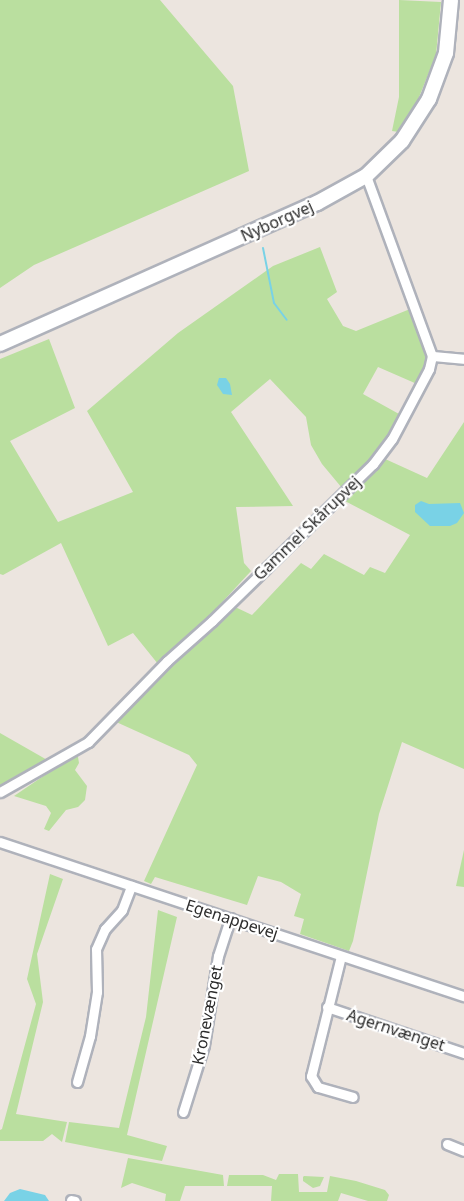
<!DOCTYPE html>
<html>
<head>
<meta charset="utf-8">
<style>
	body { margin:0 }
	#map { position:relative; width:464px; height:1201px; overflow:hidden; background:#ece5df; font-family:"Noto Sans",sans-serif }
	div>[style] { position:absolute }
	.green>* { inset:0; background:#badf9f }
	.water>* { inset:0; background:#79d2e6 }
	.stream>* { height:2px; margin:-1px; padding:0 1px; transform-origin:1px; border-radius:1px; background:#79d2e6 }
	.roads { filter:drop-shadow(2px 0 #afb2bb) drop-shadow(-2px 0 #afb2bb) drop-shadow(0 2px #afb2bb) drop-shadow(0 -2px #afb2bb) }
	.street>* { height:9px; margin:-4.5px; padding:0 4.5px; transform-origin:4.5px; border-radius:4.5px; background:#fff }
	.secondary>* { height:14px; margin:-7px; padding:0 7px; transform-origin:7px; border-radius:7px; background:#fff }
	span { translate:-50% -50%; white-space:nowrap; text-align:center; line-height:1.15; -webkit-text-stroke:4.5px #fff; paint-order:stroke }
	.street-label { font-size:16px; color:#2b2b2b }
</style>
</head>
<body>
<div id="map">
	<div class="green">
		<i style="clip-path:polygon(0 0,160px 0,233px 86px,249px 171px,34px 265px,0 288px)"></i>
		<i style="clip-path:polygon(399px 0,441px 2px,436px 55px,413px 112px,399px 132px,392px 131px,399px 97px)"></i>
		<i style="clip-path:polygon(320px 247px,337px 292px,327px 299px,343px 326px,356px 331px,410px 309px,429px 352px,426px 366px,417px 384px,378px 367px,363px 394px,399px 414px,393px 430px,372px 458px,342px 488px,322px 464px,311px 445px,306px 417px,270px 379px,231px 412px,293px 506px,236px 507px,244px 563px,251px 571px,201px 625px,158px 664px,133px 633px,108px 646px,61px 543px,3px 575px,0 574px,0 359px,49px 339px,75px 408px,10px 441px,58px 522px,133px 492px,87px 411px,178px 333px,273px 266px)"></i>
		<i style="clip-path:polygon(464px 422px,464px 769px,402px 742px,379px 814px,353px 941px,349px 951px,300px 934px,304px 919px,294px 916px,301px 894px,281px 882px,258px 876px,247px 905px,155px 877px,151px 884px,144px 881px,197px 765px,189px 755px,114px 721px,163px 670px,233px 606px,252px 615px,301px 563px,311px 569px,324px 554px,364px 575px,370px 567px,385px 573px,410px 535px,343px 500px,383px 458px,427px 478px)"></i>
		<i style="clip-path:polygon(0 733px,49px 761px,0 786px)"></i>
		<i style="clip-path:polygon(73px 756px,78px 757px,79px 763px,75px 770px,87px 786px,85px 800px,78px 807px,66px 810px,49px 831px,44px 829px,51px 813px,46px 806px,14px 796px)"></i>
		<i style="clip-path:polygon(464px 850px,464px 887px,456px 886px)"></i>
		<i style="clip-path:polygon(50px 874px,63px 879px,37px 954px,43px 1002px,16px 1114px,67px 1122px,62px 1142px,52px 1134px,43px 1141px,0 1141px,0 1130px,2px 1129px,36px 1004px,27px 979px)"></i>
		<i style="clip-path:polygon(158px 910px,177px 917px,127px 1135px,167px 1146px,162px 1161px,65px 1142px,69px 1122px,119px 1128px,146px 1017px)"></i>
		<i style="clip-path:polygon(128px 1158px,223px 1175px,224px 1186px,185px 1186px,180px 1201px,165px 1201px,166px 1194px,132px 1183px,121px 1188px)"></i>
		<i style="clip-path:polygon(279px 1174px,298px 1174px,299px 1192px,327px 1192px,330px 1176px,356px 1181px,385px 1190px,389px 1195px,387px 1201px,368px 1201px,341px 1193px,338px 1201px,271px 1201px,272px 1186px,227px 1186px,229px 1175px,263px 1175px,276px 1180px)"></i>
		<i style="clip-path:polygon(303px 1177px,304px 1176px,324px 1177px,320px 1186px,313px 1188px,303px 1181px)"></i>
	</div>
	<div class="water">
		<i style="clip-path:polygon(219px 378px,226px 378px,230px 384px,232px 395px,223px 394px,217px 385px)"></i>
		<i style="clip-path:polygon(421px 501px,429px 504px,460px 503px,464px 513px,457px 523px,450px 526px,430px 526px,415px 512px,415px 505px)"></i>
		<i style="clip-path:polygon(20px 1189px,45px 1195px,49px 1201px,4px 1201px,10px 1193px)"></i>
	</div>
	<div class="stream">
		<i style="left:263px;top:248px;width:56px;rotate:78.7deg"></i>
		<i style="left:274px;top:303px;width:21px;rotate:53deg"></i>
	</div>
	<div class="roads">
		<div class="street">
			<i style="left:432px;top:356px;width:32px;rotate:5deg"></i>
			<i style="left:0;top:792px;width:101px;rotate:-29.6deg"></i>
			<i style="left:88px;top:742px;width:113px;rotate:-45.7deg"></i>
			<i style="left:167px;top:661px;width:60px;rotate:-41.6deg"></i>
			<i style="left:212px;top:621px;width:225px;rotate:-44.3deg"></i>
			<i style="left:373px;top:464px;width:31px;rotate:-53deg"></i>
			<i style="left:392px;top:439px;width:79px;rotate:-62.1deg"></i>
			<i style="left:429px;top:369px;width:13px;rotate:-77deg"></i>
			<i style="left:432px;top:356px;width:192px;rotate:-110.1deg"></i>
			<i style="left:0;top:842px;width:489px;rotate:18.4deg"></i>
			<i style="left:341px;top:956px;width:124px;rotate:104deg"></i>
			<i style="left:311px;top:1076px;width:13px;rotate:58deg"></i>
			<i style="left:318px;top:1087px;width:36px;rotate:16deg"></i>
			<i style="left:327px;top:1007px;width:145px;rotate:18.6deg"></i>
			<i style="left:77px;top:1082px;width:48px;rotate:-74.2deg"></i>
			<i style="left:90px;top:1036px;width:45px;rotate:-81deg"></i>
			<i style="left:97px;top:992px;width:43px;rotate:-91.3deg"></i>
			<i style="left:96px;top:949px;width:22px;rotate:-66deg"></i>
			<i style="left:105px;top:929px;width:25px;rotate:-48deg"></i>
			<i style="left:122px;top:910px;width:26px;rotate:-69deg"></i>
			<i style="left:183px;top:1112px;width:70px;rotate:-72.6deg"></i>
			<i style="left:204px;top:1045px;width:90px;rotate:-81.1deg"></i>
			<i style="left:218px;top:956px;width:40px;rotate:-72deg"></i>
			<i style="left:447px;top:1144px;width:18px;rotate:22deg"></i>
			<i style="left:71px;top:1200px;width:4px;rotate:14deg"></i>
		</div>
		<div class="secondary">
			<i style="left:0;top:344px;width:347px;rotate:-24deg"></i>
			<i style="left:317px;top:203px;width:56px;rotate:-28.9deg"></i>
			<i style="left:366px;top:176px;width:50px;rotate:-44.2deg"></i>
			<i style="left:402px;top:141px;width:50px;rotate:-57.3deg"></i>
			<i style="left:429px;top:99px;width:49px;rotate:-69.7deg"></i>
			<i style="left:446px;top:53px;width:53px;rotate:-84.6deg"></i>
		</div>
	</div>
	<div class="street-label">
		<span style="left:277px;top:221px;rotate:-24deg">Nyborgvej</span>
		<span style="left:307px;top:528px;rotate:-44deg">Gammel Skårupvej</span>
		<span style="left:232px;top:919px;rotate:18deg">Egenappevej</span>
		<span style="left:207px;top:1015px;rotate:-79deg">Kronevænget</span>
		<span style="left:396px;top:1030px;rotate:18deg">Agernvænget</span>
	</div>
</div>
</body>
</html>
